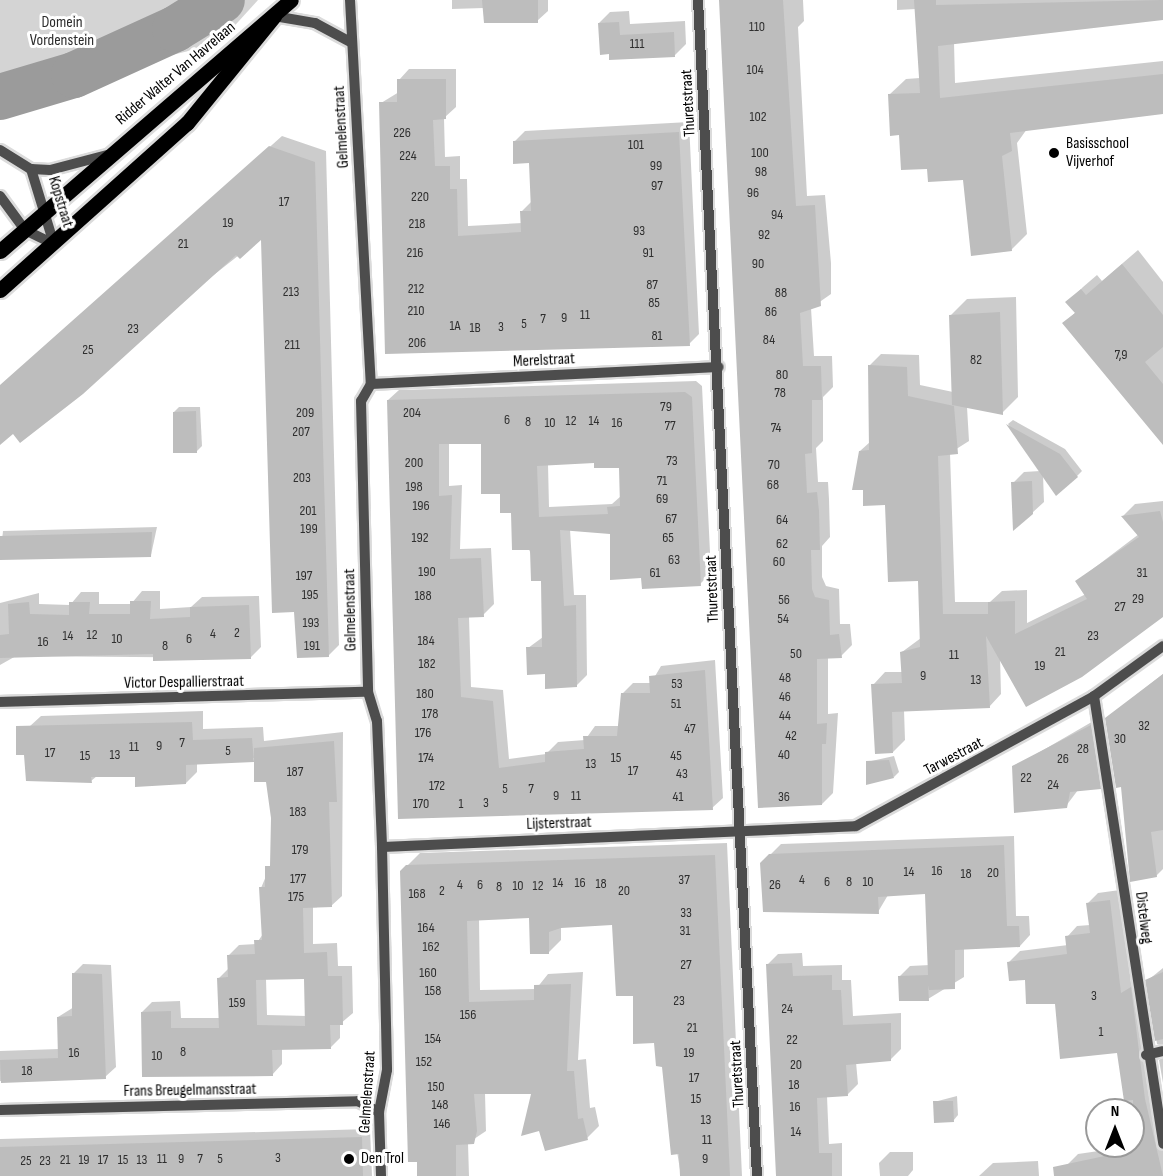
<!DOCTYPE html>
<html>
<head>
<meta charset="utf-8">
<style>
	body { margin:0 }
	#map { position:relative; width:1163px; height:1176px; overflow:hidden; background:#fff; font-family:"Sofia Sans Condensed",sans-serif }
	div>[style] { position:absolute }
	.green>* { inset:0; background:#d4d4d4 }
	.shadow>* { inset:0; background:#0003 }
	.river>* { height:46px; margin:-23px; padding:0 23px; transform-origin:23px; border-radius:23px; background:#9b9b9b }
	.building>* { inset:0; background:#bdbdbd }
	.roads { filter:drop-shadow(2px 0 #dbdbdb) drop-shadow(-2px 0 #dbdbdb) drop-shadow(0 2px #dbdbdb) drop-shadow(0 -2px #dbdbdb) }
	.minor>* { height:10px; margin:-5px; padding:0 5px; transform-origin:5px; border-radius:5px; background:#4d4d4d }
	.major>* { height:15px; margin:-7.5px; padding:0 7.5px; transform-origin:7.5px; border-radius:7.5px; background:#000 }
	.dots>* { width:16px; height:16px; translate:-50% -50%; box-sizing:border-box; border:3px solid #fff; border-radius:50% }
	span { translate:-50% -50%; white-space:nowrap; text-align:center; line-height:1.15; -webkit-text-stroke:6px #fff; paint-order:stroke }
	.number-label { font-size:14px; color:#2f2f2f }
	.number-label span { -webkit-text-stroke-width:0 }
	.park-label { font-size:16px; color:#2b2b2b }
	.street-label { font-size:16px; color:#000 }
	.poi-label { font-size:16px; color:#000 }
	.left { translate:0 -50%; text-align:left }
	.north { position:absolute; left:1085px; top:1098px; width:60px; height:60px; box-sizing:border-box; background:#fff; border:2px solid #999; border-radius:50%; rotate:0deg; font-size:16px; font-weight:700; line-height:24px; text-align:center; color:#000 }
	.north::after { content:''; display:block; margin:auto; width:21px; height:27px; background:#000; clip-path:polygon(50% 0,100% 100%,50% 72%,0 100%) }
</style>
</head>
<body>
<div id="map">
	<div class="green">
		<i style="clip-path:polygon(0 0,258px 0,218px 44px,0 96px)"></i>
	</div>
	<div class="shadow">
		<i style="clip-path:polygon(452px 0,548px 0,548px 11px,537px 21px,484px 8px,452px 9px)"></i>
		<i style="clip-path:polygon(720px 0,803px 0,804px 21px,798px 27px,807px 196px,825px 195px,831px 263px,831px 294px,811px 308px,814px 356px,832px 356px,833px 387px,823px 397px,823px 441px,816px 448px,818px 482px,828px 482px,829px 499px,830px 537px,822px 546px,822px 577px,826px 586px,839px 589px,840px 624px,850px 624px,852px 645px,841px 656px,828px 657px,828px 714px,838px 713px,833px 793px,822px 804px)"></i>
		<i style="clip-path:polygon(897px 0,1163px 0,1163px 17px,954px 42px,955px 83px,1163px 61px,1163px 113px,1027px 129px,1017px 143px,1027px 234px,1011px 250px,964px 179px,901px 133px,889px 95px,906px 79px,920px 78px,916px 9px,897px 10px)"></i>
		<i style="clip-path:polygon(629px 11px,630px 24px,685px 21px,686px 44px,675px 55px,610px 53px,599px 23px,610px 12px)"></i>
		<i style="clip-path:polygon(409px 69px,456px 69px,456px 107px,444px 118px,445px 157px,460px 156px,460px 179px,467px 179px,468px 226px,522px 223px,522px 211px,532px 201px,530px 162px,514px 142px,525px 131px,689px 122px,699px 334px,689px 344px,387px 353px,381px 103px,399px 92px,399px 80px)"></i>
		<i style="clip-path:polygon(282px 136px,326px 151px,339px 645px,328px 656px,262px 237px,0 443px,0 389px)"></i>
		<i style="clip-path:polygon(1138px 250px,1163px 282px,1163px 423px,1064px 323px,1076px 312px,1068px 302px,1083px 287px,1097px 275px,1102px 281px)"></i>
		<i style="clip-path:polygon(1016px 297px,1018px 397px,1002px 413px,967px 407px,969px 441px,950px 453px,955px 602px,990px 602px,1002px 591px,1027px 590px,1027px 623px,1086px 594px,1077px 581px,1139px 534px,1123px 516px,1135px 504px,1163px 501px,1163px 614px,1000px 656px,1001px 694px,989px 707px,904px 710px,905px 740px,893px 752px,873px 685px,885px 672px,903px 672px,902px 652px,921px 638px,920px 579px,860px 451px,870px 442px,869px 366px,881px 354px,919px 355px,920px 385px,953px 392px,950px 316px,967px 299px)"></i>
		<i style="clip-path:polygon(evenodd,696px 381px,702px 386px,711px 573px,700px 584px,643px 577px,612px 532px,570px 529px,574px 595px,586px 595px,587px 675px,576px 686px,546px 672px,528px 648px,543px 637px,542px 579px,482px 443px,449px 443px,449px 486px,462px 485px,460px 549px,491px 548px,494px 604px,483px 615px,469px 616px,471px 687px,503px 690px,509px 759px,546px 754px,558px 742px,585px 740px,595px 726px,619px 726px,622px 694px,633px 683px,651px 683px,661px 666px,715px 660px,723px 798px,712px 808px,400px 817px,388px 400px,399px 390px,696px 381px,595px 461px,621px 466px,621px 496px,612px 504px,549px 507px,548px 464px,595px 461px)"></i>
		<i style="clip-path:polygon(179px 407px,200px 407px,202px 446px,196px 452px,174px 412px)"></i>
		<i style="clip-path:polygon(1013px 420px,1065px 449px,1082px 471px,1077px 476px,1043px 475px,1044px 502px,1032px 513px,1013px 483px,1024px 472px,1040px 471px,1008px 424px)"></i>
		<i style="clip-path:polygon(157px 527px,151px 555px,0 559px,3px 531px)"></i>
		<i style="clip-path:polygon(142px 591px,160px 591px,160px 609px,191px 607px,202px 597px,259px 596px,261px 647px,250px 658px,16px 656px,0 665px,0 603px,39px 593px,39px 604px,70px 605px,81px 592px,99px 592px,99px 604px,131px 604px)"></i>
		<i style="clip-path:polygon(1163px 674px,1163px 869px,1156px 876px,1122px 786px,1107px 718px)"></i>
		<i style="clip-path:polygon(evenodd,203px 711px,203px 729px,263px 727px,264px 741px,343px 732px,342px 896px,331px 906px,313px 906px,313px 944px,337px 943px,338px 966px,352px 966px,353px 1013px,340px 1024px,340px 1038px,330px 1048px,282px 1049px,282px 1064px,272px 1075px,143px 1075px,142px 1012px,152px 1002px,180px 1001px,181px 1018px,220px 1018px,219px 978px,229px 968px,229px 955px,239px 945px,256px 944px,263px 934px,261px 888px,272px 862px,273px 817px,268px 781px,256px 758px,197px 763px,197px 772px,186px 783px,136px 776px,97px 776px,91px 781px,29px 727px,41px 716px,203px 711px,305px 977px,307px 1016px,267px 1015px,266px 979px,305px 977px)"></i>
		<i style="clip-path:polygon(1102px 716px,1111px 777px,1100px 788px,1078px 790px,1066px 806px,1014px 767px)"></i>
		<i style="clip-path:polygon(894px 756px,899px 772px,894px 777px,867px 762px)"></i>
		<i style="clip-path:polygon(1014px 836px,1016px 916px,1029px 916px,1030px 935px,1020px 946px,964px 948px,964px 977px,928px 999px,900px 976px,910px 966px,930px 965px,926px 892px,888px 895px,878px 912px,770px 855px,781px 844px)"></i>
		<i style="clip-path:polygon(727px 843px,742px 1176px,681px 1176px,663px 1065px,614px 924px,561px 926px,561px 940px,549px 952px,530px 917px,479px 919px,480px 990px,536px 989px,548px 974px,583px 972px,578px 1060px,586px 1059px,590px 1108px,595px 1107px,599px 1126px,587px 1138px,540px 1129px,533px 1092px,485px 1093px,486px 1131px,468px 1143px,469px 1176px,418px 1176px,402px 871px,420px 853px)"></i>
		<i style="clip-path:polygon(1120px 890px,1131px 983px,1142px 978px,1163px 1113px,1163px 1176px,1071px 1176px,1068px 1164px,1078px 1154px,1133px 1146px,1133px 1110px,1128px 1110px,1119px 1052px,1009px 962px,1020px 951px,1068px 945px,1067px 937px,1077px 926px,1090px 925px,1088px 903px,1098px 893px)"></i>
		<i style="clip-path:polygon(802px 953px,803px 966px,842px 965px,842px 980px,851px 980px,853px 1016px,901px 1013px,901px 1049px,891px 1059px,856px 1062px,858px 1084px,847px 1095px,827px 1096px,829px 1144px,842px 1143px,842px 1176px,778px 1176px,767px 965px,778px 954px)"></i>
		<i style="clip-path:polygon(83px 964px,111px 965px,116px 1067px,105px 1077px,0 1081px,0 1051px,59px 1049px,58px 1017px,74px 1007px,73px 974px)"></i>
		<i style="clip-path:polygon(1163px 968px,1163px 1046px,1157px 1044px,1147px 981px)"></i>
		<i style="clip-path:polygon(1163px 1057px,1163px 1083px,1159px 1060px)"></i>
		<i style="clip-path:polygon(957px 1096px,958px 1115px,953px 1121px,934px 1102px)"></i>
		<i style="clip-path:polygon(370px 1129px,372px 1176px,0 1176px,0 1139px)"></i>
		<i style="clip-path:polygon(890px 1152px,913px 1152px,913px 1170px,908px 1176px,880px 1176px,879px 1163px)"></i>
		<i style="clip-path:polygon(1038px 1161px,1039px 1176px,979px 1176px,993px 1163px)"></i>
	</div>
	<div class="river">
		<i style="left:0;top:97px;width:77px;rotate:-16.6deg"></i>
		<i style="left:74px;top:75px;width:111px;rotate:-24.5deg"></i>
		<i style="left:175px;top:29px;width:55px;rotate:-31.7deg"></i>
	</div>
	<div class="building">
		<i style="clip-path:polygon(482px 0,538px 0,538px 23px,484px 23px)"></i>
		<i style="clip-path:polygon(719px 0,783px 0,796px 206px,815px 205px,821px 306px,800px 313px,803px 366px,821px 366px,822px 400px,812px 400px,812px 453px,805px 454px,807px 493px,817px 492px,819px 511px,820px 550px,811px 550px,812px 589px,815px 597px,829px 600px,830px 635px,839px 634px,842px 658px,817px 659px,817px 724px,827px 723px,826px 744px,822px 744px,822px 805px,758px 808px)"></i>
		<i style="clip-path:polygon(914px 0,936px 0,936px 5px,1163px 0,1163px 20px,938px 46px,940px 98px,1163px 74px,1163px 114px,1010px 133px,1012px 151px,1002px 156px,1012px 251px,971px 256px,963px 180px,928px 182px,927px 169px,901px 170px,899px 135px,890px 136px,888px 94px,920px 93px)"></i>
		<i style="clip-path:polygon(619px 22px,620px 35px,674px 32px,675px 57px,609px 60px,609px 54px,600px 55px,598px 23px)"></i>
		<i style="clip-path:polygon(397px 79px,446px 79px,446px 119px,433px 120px,435px 166px,450px 166px,450px 189px,457px 189px,458px 236px,521px 232px,520px 211px,531px 211px,529px 163px,513px 164px,513px 141px,679px 132px,690px 346px,385px 354px,379px 102px,397px 102px)"></i>
		<i style="clip-path:polygon(269px 146px,315px 162px,329px 657px,297px 658px,294px 612px,272px 613px,261px 240px,240px 259px,236px 255px,83px 394px,20px 443px,13px 434px,0 445px,0 385px)"></i>
		<i style="clip-path:polygon(1122px 264px,1163px 315px,1163px 347px,1145px 362px,1163px 384px,1163px 445px,1062px 323px,1075px 313px,1065px 302px,1081px 289px,1086px 295px)"></i>
		<i style="clip-path:polygon(1000px 312px,1003px 415px,952px 405px,949px 315px)"></i>
		<i style="clip-path:polygon(868px 365px,907px 367px,908px 396px,954px 406px,958px 454px,938px 456px,943px 614px,988px 614px,988px 602px,1015px 601px,1015px 634px,1087px 599px,1075px 581px,1139px 537px,1121px 516px,1160px 511px,1163px 522px,1163px 617px,1082px 677px,1026px 707px,986px 636px,990px 708px,892px 712px,893px 753px,875px 754px,871px 684px,902px 683px,900px 652px,920px 647px,918px 581px,888px 582px,885px 505px,863px 506px,863px 490px,852px 490px,859px 451px,869px 450px)"></i>
		<i style="clip-path:polygon(evenodd,685px 392px,692px 397px,701px 586px,642px 589px,641px 578px,610px 580px,610px 534px,560px 530px,564px 606px,576px 605px,577px 687px,545px 689px,545px 674px,527px 675px,526px 647px,542px 647px,541px 581px,531px 581px,530px 550px,512px 550px,511px 513px,500px 513px,500px 494px,481px 494px,481px 444px,439px 444px,439px 496px,452px 495px,450px 559px,481px 558px,484px 617px,458px 618px,461px 697px,493px 701px,499px 768px,545px 762px,545px 752px,584px 749px,583px 736px,617px 736px,621px 693px,650px 693px,649px 676px,705px 670px,713px 810px,398px 819px,387px 400px,685px 392px,594px 463px,594px 468px,619px 468px,620px 506px,607px 507px,608px 514px,539px 517px,537px 466px,594px 463px)"></i>
		<i style="clip-path:polygon(196px 411px,197px 453px,173px 453px,173px 412px)"></i>
		<i style="clip-path:polygon(1006px 424px,1060px 454px,1078px 477px,1056px 496px)"></i>
		<i style="clip-path:polygon(1032px 481px,1033px 514px,1013px 531px,1011px 482px)"></i>
		<i style="clip-path:polygon(152px 532px,151px 557px,0 560px,0 536px)"></i>
		<i style="clip-path:polygon(130px 601px,151px 601px,150px 619px,190px 617px,190px 607px,249px 605px,251px 659px,153px 661px,153px 654px,0 658px,0 635px,9px 634px,8px 604px,29px 602px,30px 614px,69px 615px,69px 602px,90px 602px,89px 614px,130px 614px)"></i>
		<i style="clip-path:polygon(1163px 674px,1163px 830px,1151px 832px,1157px 877px,1130px 882px,1121px 787px,1116px 788px,1105px 718px)"></i>
		<i style="clip-path:polygon(192px 722px,193px 740px,252px 738px,254px 762px,186px 765px,186px 784px,135px 787px,135px 777px,91px 777px,92px 783px,26px 781px,24px 755px,16px 755px,16px 726px)"></i>
		<i style="clip-path:polygon(1091px 725px,1101px 789px,1070px 792px,1067px 808px,1014px 813px,1012px 766px)"></i>
		<i style="clip-path:polygon(evenodd,334px 741px,337px 802px,329px 802px,332px 907px,303px 908px,304px 953px,327px 952px,328px 976px,342px 976px,343px 1025px,330px 1025px,331px 1049px,272px 1050px,273px 1076px,142px 1077px,141px 1012px,171px 1011px,171px 1028px,219px 1028px,217px 978px,228px 977px,227px 955px,255px 954px,254px 940px,262px 940px,259px 887px,265px 887px,265px 866px,270px 866px,271px 818px,266px 782px,254px 782px,254px 748px,334px 741px,304px 979px,305px 1026px,257px 1025px,256px 980px,304px 979px)"></i>
		<i style="clip-path:polygon(889px 760px,894px 778px,866px 785px,866px 761px)"></i>
		<i style="clip-path:polygon(1004px 845px,1007px 926px,1019px 926px,1020px 947px,955px 950px,955px 989px,929px 990px,928px 985px,929px 1001px,899px 1001px,898px 976px,928px 975px,925px 894px,878px 897px,879px 914px,763px 912px,760px 863px,769px 854px)"></i>
		<i style="clip-path:polygon(715px 855px,730px 1176px,680px 1176px,679px 1154px,671px 1155px,662px 1067px,656px 1066px,654px 1043px,633px 1044px,633px 996px,616px 996px,612px 925px,561px 928px,549px 932px,549px 954px,530px 954px,529px 918px,467px 921px,469px 1002px,534px 1000px,534px 985px,571px 984px,567px 1071px,574px 1071px,578px 1119px,583px 1118px,588px 1140px,545px 1151px,539px 1131px,521px 1136px,531px 1094px,474px 1094px,477px 1131px,474px 1144px,456px 1145px,456px 1176px,417px 1176px,417px 1162px,408px 1162px,400px 871px,406px 865px)"></i>
		<i style="clip-path:polygon(1110px 900px,1121px 993px,1131px 987px,1145px 1099px,1163px 1176px,1054px 1176px,1053px 1167px,1133px 1150px,1133px 1100px,1124px 1101px,1117px 1053px,1060px 1059px,1055px 1004px,1026px 1004px,1025px 980px,1009px 981px,1007px 962px,1067px 954px,1065px 936px,1090px 933px,1086px 903px)"></i>
		<i style="clip-path:polygon(792px 963px,793px 976px,832px 975px,832px 990px,841px 990px,843px 1025px,891px 1023px,891px 1061px,846px 1065px,848px 1096px,817px 1098px,819px 1153px,832px 1153px,832px 1176px,776px 1176px,766px 964px)"></i>
		<i style="clip-path:polygon(1163px 972px,1163px 1039px,1155px 1041px,1145px 980px)"></i>
		<i style="clip-path:polygon(72px 973px,102px 974px,106px 1079px,1px 1083px,0 1060px,58px 1058px,57px 1017px,72px 1016px)"></i>
		<i style="clip-path:polygon(933px 1101px,953px 1101px,954px 1122px,934px 1123px)"></i>
		<i style="clip-path:polygon(362px 1137px,363px 1176px,0 1176px,0 1147px)"></i>
	</div>
	<div class="roads">
		<div class="minor">
			<i style="left:350px;top:0;width:385px;rotate:86.9deg"></i>
			<i style="left:371px;top:384px;width:20px;rotate:120deg"></i>
			<i style="left:361px;top:401px;width:291px;rotate:88.6deg"></i>
			<i style="left:368px;top:692px;width:30px;rotate:73deg"></i>
			<i style="left:377px;top:721px;width:126px;rotate:87.7deg"></i>
			<i style="left:382px;top:847px;width:223px;rotate:88.7deg"></i>
			<i style="left:387px;top:1070px;width:43px;rotate:100.8deg"></i>
			<i style="left:379px;top:1112px;width:64px;rotate:88.2deg"></i>
			<i style="left:698px;top:0;width:1177px;rotate:87.13deg"></i>
			<i style="left:274px;top:16px;width:42px;rotate:9.7deg"></i>
			<i style="left:315px;top:23px;width:42px;rotate:28.4deg"></i>
			<i style="left:0;top:150px;width:36px;rotate:32deg"></i>
			<i style="left:31px;top:169px;width:19px;rotate:3deg"></i>
			<i style="left:50px;top:170px;width:59px;rotate:-14.7deg"></i>
			<i style="left:31px;top:169px;width:78px;rotate:73deg"></i>
			<i style="left:0;top:196px;width:42px;rotate:53.7deg"></i>
			<i style="left:25px;top:230px;width:32px;rotate:26deg"></i>
			<i style="left:371px;top:384px;width:348px;rotate:-2.8deg"></i>
			<i style="left:1094px;top:696px;width:453px;rotate:81.2deg"></i>
			<i style="left:0;top:702px;width:368px;rotate:-1.6deg"></i>
			<i style="left:382px;top:847px;width:474px;rotate:-2.5deg"></i>
			<i style="left:856px;top:826px;width:271px;rotate:-28.6deg"></i>
			<i style="left:1094px;top:696px;width:85px;rotate:-35.9deg"></i>
			<i style="left:1146px;top:1055px;width:17px;rotate:-13deg"></i>
			<i style="left:0;top:1110px;width:358px;rotate:-1.4deg"></i>
			<i style="left:358px;top:1101px;width:24px;rotate:28deg"></i>
		</div>
		<div class="major">
			<i style="left:0;top:251px;width:384px;rotate:-40.8deg"></i>
			<i style="left:0;top:290px;width:251px;rotate:-41.8deg"></i>
			<i style="left:187px;top:123px;width:138px;rotate:-50.9deg"></i>
		</div>
	</div>
	<div class="dots">
		<i style="left:1054px;top:153px;background:#000"></i>
		<i style="left:349px;top:1159px;background:#000"></i>
	</div>
	<div class="number-label">
		<span style="left:757px;top:27px">110</span>
		<span style="left:637px;top:44px">111</span>
		<span style="left:755px;top:70px">104</span>
		<span style="left:758px;top:117px">102</span>
		<span style="left:402px;top:133px">226</span>
		<span style="left:636px;top:145px">101</span>
		<span style="left:760px;top:153px">100</span>
		<span style="left:408px;top:156px">224</span>
		<span style="left:656px;top:166px">99</span>
		<span style="left:761px;top:172px">98</span>
		<span style="left:657px;top:186px">97</span>
		<span style="left:753px;top:193px">96</span>
		<span style="left:420px;top:197px">220</span>
		<span style="left:284px;top:202px">17</span>
		<span style="left:777px;top:215px">94</span>
		<span style="left:228px;top:223px">19</span>
		<span style="left:417px;top:224px">218</span>
		<span style="left:639px;top:231px">93</span>
		<span style="left:764px;top:235px">92</span>
		<span style="left:183px;top:244px">21</span>
		<span style="left:415px;top:253px">216</span>
		<span style="left:648px;top:253px">91</span>
		<span style="left:758px;top:264px">90</span>
		<span style="left:652px;top:285px">87</span>
		<span style="left:416px;top:289px">212</span>
		<span style="left:291px;top:292px">213</span>
		<span style="left:781px;top:293px">88</span>
		<span style="left:654px;top:303px">85</span>
		<span style="left:416px;top:311px">210</span>
		<span style="left:771px;top:312px">86</span>
		<span style="left:585px;top:315px">11</span>
		<span style="left:564px;top:318px">9</span>
		<span style="left:543px;top:319px">7</span>
		<span style="left:524px;top:324px">5</span>
		<span style="left:455px;top:326px">1A</span>
		<span style="left:501px;top:327px">3</span>
		<span style="left:475px;top:328px">1B</span>
		<span style="left:133px;top:329px">23</span>
		<span style="left:657px;top:336px">81</span>
		<span style="left:769px;top:340px">84</span>
		<span style="left:417px;top:343px">206</span>
		<span style="left:292px;top:345px">211</span>
		<span style="left:88px;top:350px">25</span>
		<span style="left:1121px;top:355px">7,9</span>
		<span style="left:976px;top:360px">82</span>
		<span style="left:782px;top:375px">80</span>
		<span style="left:780px;top:393px">78</span>
		<span style="left:666px;top:407px">79</span>
		<span style="left:305px;top:413px">209</span>
		<span style="left:412px;top:413px">204</span>
		<span style="left:507px;top:420px">6</span>
		<span style="left:571px;top:421px">12</span>
		<span style="left:594px;top:421px">14</span>
		<span style="left:528px;top:422px">8</span>
		<span style="left:550px;top:423px">10</span>
		<span style="left:617px;top:423px">16</span>
		<span style="left:670px;top:426px">77</span>
		<span style="left:776px;top:428px">74</span>
		<span style="left:301px;top:432px">207</span>
		<span style="left:672px;top:461px">73</span>
		<span style="left:414px;top:463px">200</span>
		<span style="left:774px;top:465px">70</span>
		<span style="left:302px;top:478px">203</span>
		<span style="left:662px;top:481px">71</span>
		<span style="left:773px;top:485px">68</span>
		<span style="left:414px;top:487px">198</span>
		<span style="left:662px;top:499px">69</span>
		<span style="left:421px;top:506px">196</span>
		<span style="left:308px;top:511px">201</span>
		<span style="left:671px;top:519px">67</span>
		<span style="left:782px;top:520px">64</span>
		<span style="left:309px;top:529px">199</span>
		<span style="left:420px;top:538px">192</span>
		<span style="left:668px;top:538px">65</span>
		<span style="left:782px;top:544px">62</span>
		<span style="left:674px;top:560px">63</span>
		<span style="left:779px;top:562px">60</span>
		<span style="left:427px;top:572px">190</span>
		<span style="left:655px;top:573px">61</span>
		<span style="left:1142px;top:573px">31</span>
		<span style="left:304px;top:576px">197</span>
		<span style="left:310px;top:595px">195</span>
		<span style="left:423px;top:596px">188</span>
		<span style="left:1138px;top:599px">29</span>
		<span style="left:784px;top:600px">56</span>
		<span style="left:1120px;top:607px">27</span>
		<span style="left:783px;top:619px">54</span>
		<span style="left:311px;top:623px">193</span>
		<span style="left:237px;top:633px">2</span>
		<span style="left:213px;top:634px">4</span>
		<span style="left:92px;top:635px">12</span>
		<span style="left:68px;top:636px">14</span>
		<span style="left:1093px;top:636px">23</span>
		<span style="left:117px;top:639px">10</span>
		<span style="left:189px;top:639px">6</span>
		<span style="left:426px;top:641px">184</span>
		<span style="left:43px;top:642px">16</span>
		<span style="left:165px;top:646px">8</span>
		<span style="left:312px;top:646px">191</span>
		<span style="left:1060px;top:652px">21</span>
		<span style="left:796px;top:654px">50</span>
		<span style="left:954px;top:655px">11</span>
		<span style="left:427px;top:664px">182</span>
		<span style="left:1040px;top:666px">19</span>
		<span style="left:923px;top:676px">9</span>
		<span style="left:785px;top:678px">48</span>
		<span style="left:976px;top:680px">13</span>
		<span style="left:677px;top:684px">53</span>
		<span style="left:425px;top:694px">180</span>
		<span style="left:785px;top:697px">46</span>
		<span style="left:676px;top:704px">51</span>
		<span style="left:430px;top:714px">178</span>
		<span style="left:785px;top:716px">44</span>
		<span style="left:1144px;top:726px">32</span>
		<span style="left:690px;top:729px">47</span>
		<span style="left:423px;top:733px">176</span>
		<span style="left:791px;top:736px">42</span>
		<span style="left:1120px;top:739px">30</span>
		<span style="left:182px;top:743px">7</span>
		<span style="left:159px;top:746px">9</span>
		<span style="left:134px;top:747px">11</span>
		<span style="left:1083px;top:749px">28</span>
		<span style="left:228px;top:751px">5</span>
		<span style="left:50px;top:753px">17</span>
		<span style="left:115px;top:755px">13</span>
		<span style="left:784px;top:755px">40</span>
		<span style="left:85px;top:756px">15</span>
		<span style="left:676px;top:756px">45</span>
		<span style="left:426px;top:758px">174</span>
		<span style="left:616px;top:758px">15</span>
		<span style="left:1063px;top:759px">26</span>
		<span style="left:591px;top:764px">13</span>
		<span style="left:633px;top:771px">17</span>
		<span style="left:295px;top:772px">187</span>
		<span style="left:682px;top:774px">43</span>
		<span style="left:1026px;top:778px">22</span>
		<span style="left:1053px;top:785px">24</span>
		<span style="left:437px;top:786px">172</span>
		<span style="left:505px;top:789px">5</span>
		<span style="left:531px;top:789px">7</span>
		<span style="left:556px;top:796px">9</span>
		<span style="left:576px;top:796px">11</span>
		<span style="left:678px;top:797px">41</span>
		<span style="left:784px;top:797px">36</span>
		<span style="left:486px;top:803px">3</span>
		<span style="left:421px;top:804px">170</span>
		<span style="left:461px;top:804px">1</span>
		<span style="left:298px;top:812px">183</span>
		<span style="left:300px;top:850px">179</span>
		<span style="left:937px;top:871px">16</span>
		<span style="left:909px;top:872px">14</span>
		<span style="left:993px;top:873px">20</span>
		<span style="left:966px;top:874px">18</span>
		<span style="left:298px;top:879px">177</span>
		<span style="left:684px;top:880px">37</span>
		<span style="left:802px;top:880px">4</span>
		<span style="left:827px;top:882px">6</span>
		<span style="left:849px;top:882px">8</span>
		<span style="left:868px;top:882px">10</span>
		<span style="left:558px;top:883px">14</span>
		<span style="left:580px;top:883px">16</span>
		<span style="left:601px;top:884px">18</span>
		<span style="left:460px;top:885px">4</span>
		<span style="left:480px;top:885px">6</span>
		<span style="left:775px;top:885px">26</span>
		<span style="left:518px;top:886px">10</span>
		<span style="left:538px;top:886px">12</span>
		<span style="left:499px;top:887px">8</span>
		<span style="left:442px;top:891px">2</span>
		<span style="left:624px;top:891px">20</span>
		<span style="left:417px;top:894px">168</span>
		<span style="left:296px;top:897px">175</span>
		<span style="left:686px;top:913px">33</span>
		<span style="left:426px;top:928px">164</span>
		<span style="left:685px;top:931px">31</span>
		<span style="left:431px;top:947px">162</span>
		<span style="left:686px;top:965px">27</span>
		<span style="left:428px;top:973px">160</span>
		<span style="left:433px;top:991px">158</span>
		<span style="left:1094px;top:996px">3</span>
		<span style="left:679px;top:1001px">23</span>
		<span style="left:237px;top:1003px">159</span>
		<span style="left:787px;top:1009px">24</span>
		<span style="left:468px;top:1015px">156</span>
		<span style="left:692px;top:1028px">21</span>
		<span style="left:1101px;top:1032px">1</span>
		<span style="left:433px;top:1039px">154</span>
		<span style="left:792px;top:1040px">22</span>
		<span style="left:183px;top:1052px">8</span>
		<span style="left:74px;top:1053px">16</span>
		<span style="left:689px;top:1053px">19</span>
		<span style="left:157px;top:1056px">10</span>
		<span style="left:424px;top:1062px">152</span>
		<span style="left:796px;top:1065px">20</span>
		<span style="left:27px;top:1071px">18</span>
		<span style="left:694px;top:1078px">17</span>
		<span style="left:794px;top:1085px">18</span>
		<span style="left:436px;top:1087px">150</span>
		<span style="left:696px;top:1099px">15</span>
		<span style="left:440px;top:1105px">148</span>
		<span style="left:795px;top:1107px">16</span>
		<span style="left:706px;top:1120px">13</span>
		<span style="left:442px;top:1124px">146</span>
		<span style="left:796px;top:1132px">14</span>
		<span style="left:707px;top:1140px">11</span>
		<span style="left:278px;top:1158px">3</span>
		<span style="left:162px;top:1159px">11</span>
		<span style="left:181px;top:1159px">9</span>
		<span style="left:200px;top:1159px">7</span>
		<span style="left:220px;top:1159px">5</span>
		<span style="left:705px;top:1159px">9</span>
		<span style="left:65px;top:1160px">21</span>
		<span style="left:84px;top:1160px">19</span>
		<span style="left:103px;top:1160px">17</span>
		<span style="left:123px;top:1160px">15</span>
		<span style="left:142px;top:1160px">13</span>
		<span style="left:26px;top:1161px">25</span>
		<span style="left:45px;top:1161px">23</span>
	</div>
	<div class="park-label">
		<span style="left:62px;top:32px">Domein<br>Vordenstein</span>
	</div>
	<div class="street-label">
		<span style="left:176px;top:74px;rotate:-40deg">Ridder Walter Van Havrelaan</span>
		<span style="left:689px;top:103px;rotate:-93deg">Thuretstraat</span>
		<span style="left:342px;top:127px;rotate:-93deg">Gelmelenstraat</span>
		<span style="left:60px;top:202px;rotate:73deg">Kopstraat</span>
		<span style="left:544px;top:361px;rotate:-3deg">Merelstraat</span>
		<span style="left:713px;top:589px;rotate:-92deg">Thuretstraat</span>
		<span style="left:351px;top:610px;rotate:-91deg">Gelmelenstraat</span>
		<span style="left:184px;top:683px;rotate:-1deg">Victor Despallierstraat</span>
		<span style="left:954px;top:757px;rotate:-28deg">Tarwestraat</span>
		<span style="left:559px;top:824px;rotate:-2deg">Lijsterstraat</span>
		<span style="left:1143px;top:918px;rotate:83deg">Distelweg</span>
		<span style="left:738px;top:1074px;rotate:-93deg">Thuretstraat</span>
		<span style="left:190px;top:1091px;rotate:-1deg">Frans Breugelmansstraat</span>
		<span style="left:368px;top:1092px;rotate:-86deg">Gelmelenstraat</span>
	</div>
	<div class="poi-label">
		<span class="left" style="left:1066px;top:153px">Basisschool<br>Vijverhof</span>
		<span class="left" style="left:361px;top:1159px">Den Trol</span>
	</div>
	<div class="north">N</div>
</div>
</body>
</html>
